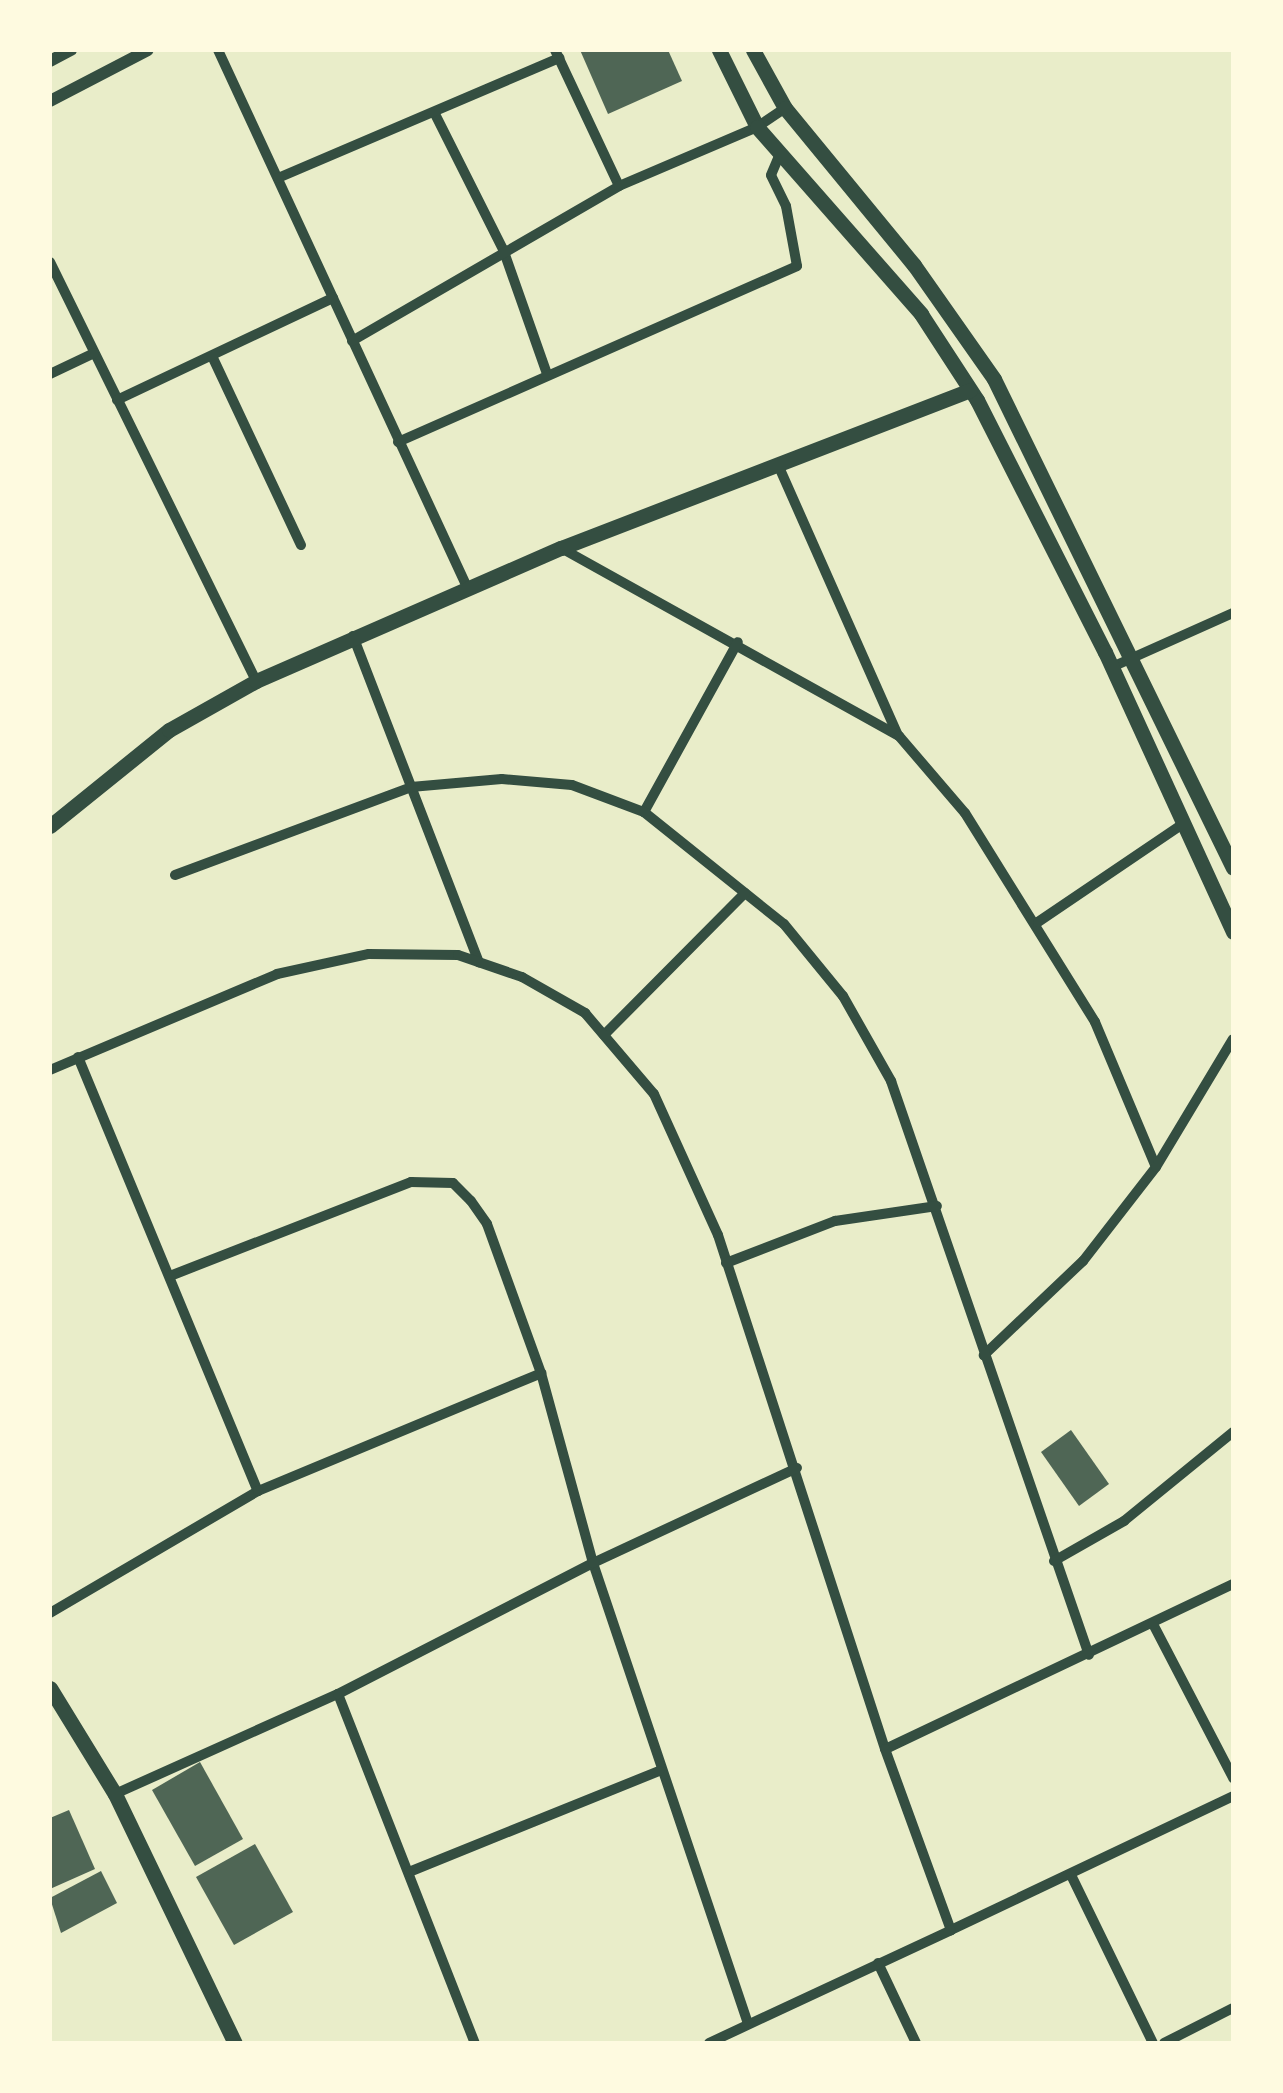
<!DOCTYPE html>
<html>
<head>
<meta charset="utf-8">
<style>
	body { margin:0 }
	#map { position:relative; width:1283px; height:2093px; overflow:hidden; background:#e9edc9; font-family:"Space Grotesk",sans-serif }
	div>[style] { position:absolute }
	.building>* { inset:0; background:#4f6655 }
	.minor>* { height:10px; margin:-5px; padding:0 5px; transform-origin:5px; border-radius:5px; background:#344e41 }
	.tertiary>* { height:12px; margin:-6px; padding:0 6px; transform-origin:6px; border-radius:6px; background:#344e41 }
	.secondary>* { height:15px; margin:-7.5px; padding:0 7.5px; transform-origin:7.5px; border-radius:7.5px; background:#344e41 }
	span { translate:-50% -50%; white-space:nowrap; text-align:center; line-height:1.15; -webkit-text-stroke:10px #fefae0; paint-order:stroke }
	.frame { position:absolute; inset:0; border:52px solid #fefae0; pointer-events:none }
</style>
</head>
<body>
<div id="map">
	<div class="building">
		<i style="clip-path:polygon(580px 50px,668px 50px,682px 81px,608px 114px)"></i>
		<i style="clip-path:polygon(1071px 1430px,1109px 1484px,1079px 1506px,1041px 1452px)"></i>
		<i style="clip-path:polygon(200px 1762px,243px 1839px,195px 1866px,152px 1790px)"></i>
		<i style="clip-path:polygon(69px 1810px,95px 1869px,50px 1889px,50px 1818px)"></i>
		<i style="clip-path:polygon(255px 1844px,293px 1912px,234px 1945px,196px 1877px)"></i>
		<i style="clip-path:polygon(101px 1871px,117px 1903px,61px 1933px,50px 1898px)"></i>
	</div>
	<div class="minor">
		<i style="left:218px;top:50px;width:592px;rotate:65.12deg"></i>
		<i style="left:555px;top:50px;width:150px;rotate:64.8deg"></i>
		<i style="left:435px;top:114px;width:151px;rotate:63.3deg"></i>
		<i style="left:503px;top:249px;width:133px;rotate:70.6deg"></i>
		<i style="left:278px;top:178px;width:306px;rotate:-23.1deg"></i>
		<i style="left:50px;top:262px;width:467px;rotate:63.8deg"></i>
		<i style="left:352px;top:341px;width:309px;rotate:-30.1deg"></i>
		<i style="left:619px;top:186px;width:150px;rotate:-23.1deg"></i>
		<i style="left:757px;top:127px;width:34px;rotate:-34deg"></i>
		<i style="left:212px;top:356px;width:209px;rotate:64.8deg"></i>
		<i style="left:50px;top:374px;width:49px;rotate:-25.5deg"></i>
		<i style="left:117px;top:400px;width:239px;rotate:-25.3deg"></i>
		<i style="left:398px;top:442px;width:436px;rotate:-23.8deg"></i>
		<i style="left:797px;top:266px;width:61px;rotate:-100.4deg"></i>
		<i style="left:786px;top:206px;width:34px;rotate:-116deg"></i>
		<i style="left:771px;top:175px;width:23px;rotate:-67deg"></i>
		<i style="left:779px;top:467px;width:293px;rotate:66.1deg"></i>
		<i style="left:561px;top:548px;width:387px;rotate:29.1deg"></i>
		<i style="left:899px;top:736px;width:101px;rotate:49.4deg"></i>
		<i style="left:965px;top:813px;width:246px;rotate:58.1deg"></i>
		<i style="left:1095px;top:1022px;width:157px;rotate:67.2deg"></i>
		<i style="left:1156px;top:1167px;width:119px;rotate:127.8deg"></i>
		<i style="left:1083px;top:1261px;width:137px;rotate:136.5deg"></i>
		<i style="left:353px;top:636px;width:350px;rotate:68.9deg"></i>
		<i style="left:1112px;top:667px;width:133px;rotate:-24.1deg"></i>
		<i style="left:644px;top:812px;width:194px;rotate:-61.1deg"></i>
		<i style="left:175px;top:875px;width:252px;rotate:-20.4deg"></i>
		<i style="left:411px;top:787px;width:91px;rotate:-5deg"></i>
		<i style="left:502px;top:779px;width:70px;rotate:4.9deg"></i>
		<i style="left:572px;top:785px;width:77px;rotate:20.6deg"></i>
		<i style="left:644px;top:812px;width:179px;rotate:38.7deg"></i>
		<i style="left:784px;top:924px;width:93px;rotate:50.7deg"></i>
		<i style="left:843px;top:996px;width:98px;rotate:60.5deg"></i>
		<i style="left:891px;top:1081px;width:607px;rotate:70.97deg"></i>
		<i style="left:1038px;top:922px;width:171px;rotate:-34.1deg"></i>
		<i style="left:604px;top:1035px;width:200px;rotate:-45.2deg"></i>
		<i style="left:78px;top:1057px;width:470px;rotate:67.5deg"></i>
		<i style="left:50px;top:1070px;width:246px;rotate:-22.9deg"></i>
		<i style="left:277px;top:974px;width:94px;rotate:-12.3deg"></i>
		<i style="left:369px;top:954px;width:89px;rotate:0.6deg"></i>
		<i style="left:458px;top:955px;width:68px;rotate:19deg"></i>
		<i style="left:522px;top:977px;width:73px;rotate:29.7deg"></i>
		<i style="left:585px;top:1013px;width:106px;rotate:49.6deg"></i>
		<i style="left:654px;top:1094px;width:155px;rotate:65.6deg"></i>
		<i style="left:718px;top:1235px;width:540px;rotate:72deg"></i>
		<i style="left:1156px;top:1167px;width:149px;rotate:-59deg"></i>
		<i style="left:726px;top:1263px;width:117px;rotate:-21.1deg"></i>
		<i style="left:835px;top:1221px;width:103px;rotate:-8.4deg"></i>
		<i style="left:170px;top:1276px;width:259px;rotate:-21.3deg"></i>
		<i style="left:411px;top:1182px;width:42px;rotate:1.4deg"></i>
		<i style="left:453px;top:1183px;width:25px;rotate:45deg"></i>
		<i style="left:471px;top:1201px;width:28px;rotate:55deg"></i>
		<i style="left:487px;top:1224px;width:158px;rotate:70.1deg"></i>
		<i style="left:541px;top:1373px;width:197px;rotate:74.7deg"></i>
		<i style="left:593px;top:1563px;width:486px;rotate:71.4deg"></i>
		<i style="left:1054px;top:1561px;width:81px;rotate:-29.7deg"></i>
		<i style="left:1124px;top:1521px;width:141px;rotate:-39.2deg"></i>
		<i style="left:1233px;top:1584px;width:385px;rotate:154.6deg"></i>
		<i style="left:885px;top:1749px;width:193px;rotate:70deg"></i>
		<i style="left:951px;top:1930px;width:312px;rotate:-25.4deg"></i>
		<i style="left:50px;top:1613px;width:241px;rotate:-30.4deg"></i>
		<i style="left:258px;top:1491px;width:307px;rotate:-22.6deg"></i>
		<i style="left:1153px;top:1624px;width:174px;rotate:62.5deg"></i>
		<i style="left:338px;top:1694px;width:375px;rotate:68.6deg"></i>
		<i style="left:115px;top:1794px;width:244px;rotate:-24.2deg"></i>
		<i style="left:338px;top:1694px;width:287px;rotate:-27.2deg"></i>
		<i style="left:593px;top:1563px;width:225px;rotate:-25deg"></i>
		<i style="left:409px;top:1872px;width:270px;rotate:-22deg"></i>
		<i style="left:1071px;top:1875px;width:187px;rotate:64deg"></i>
		<i style="left:878px;top:1963px;width:89px;rotate:64.6deg"></i>
		<i style="left:709px;top:2043px;width:267px;rotate:-25deg"></i>
		<i style="left:1164px;top:2043px;width:77px;rotate:-26.9deg"></i>
	</div>
	<div class="tertiary">
		<i style="left:50px;top:61px;width:24px;rotate:-28deg"></i>
		<i style="left:50px;top:101px;width:110px;rotate:-27.5deg"></i>
	</div>
	<div class="secondary">
		<i style="left:719px;top:50px;width:86px;rotate:63.7deg"></i>
		<i style="left:757px;top:127px;width:249px;rotate:48.7deg"></i>
		<i style="left:921px;top:314px;width:103px;rotate:56.9deg"></i>
		<i style="left:977px;top:400px;width:283px;rotate:63.1deg"></i>
		<i style="left:1105px;top:652px;width:308px;rotate:65.4deg"></i>
		<i style="left:753px;top:50px;width:66px;rotate:61.1deg"></i>
		<i style="left:785px;top:108px;width:203px;rotate:50.6deg"></i>
		<i style="left:914px;top:265px;width:139px;rotate:54.9deg"></i>
		<i style="left:994px;top:379px;width:544px;rotate:63.95deg"></i>
		<i style="left:50px;top:826px;width:153px;rotate:-38.9deg"></i>
		<i style="left:169px;top:730px;width:100px;rotate:-29.4deg"></i>
		<i style="left:256px;top:681px;width:333px;rotate:-23.6deg"></i>
		<i style="left:561px;top:548px;width:438px;rotate:-21.1deg"></i>
		<i style="left:50px;top:1688px;width:124px;rotate:58.5deg"></i>
		<i style="left:115px;top:1794px;width:276px;rotate:64.3deg"></i>
	</div>
	<div class="frame"></div>
</div>
</body>
</html>
